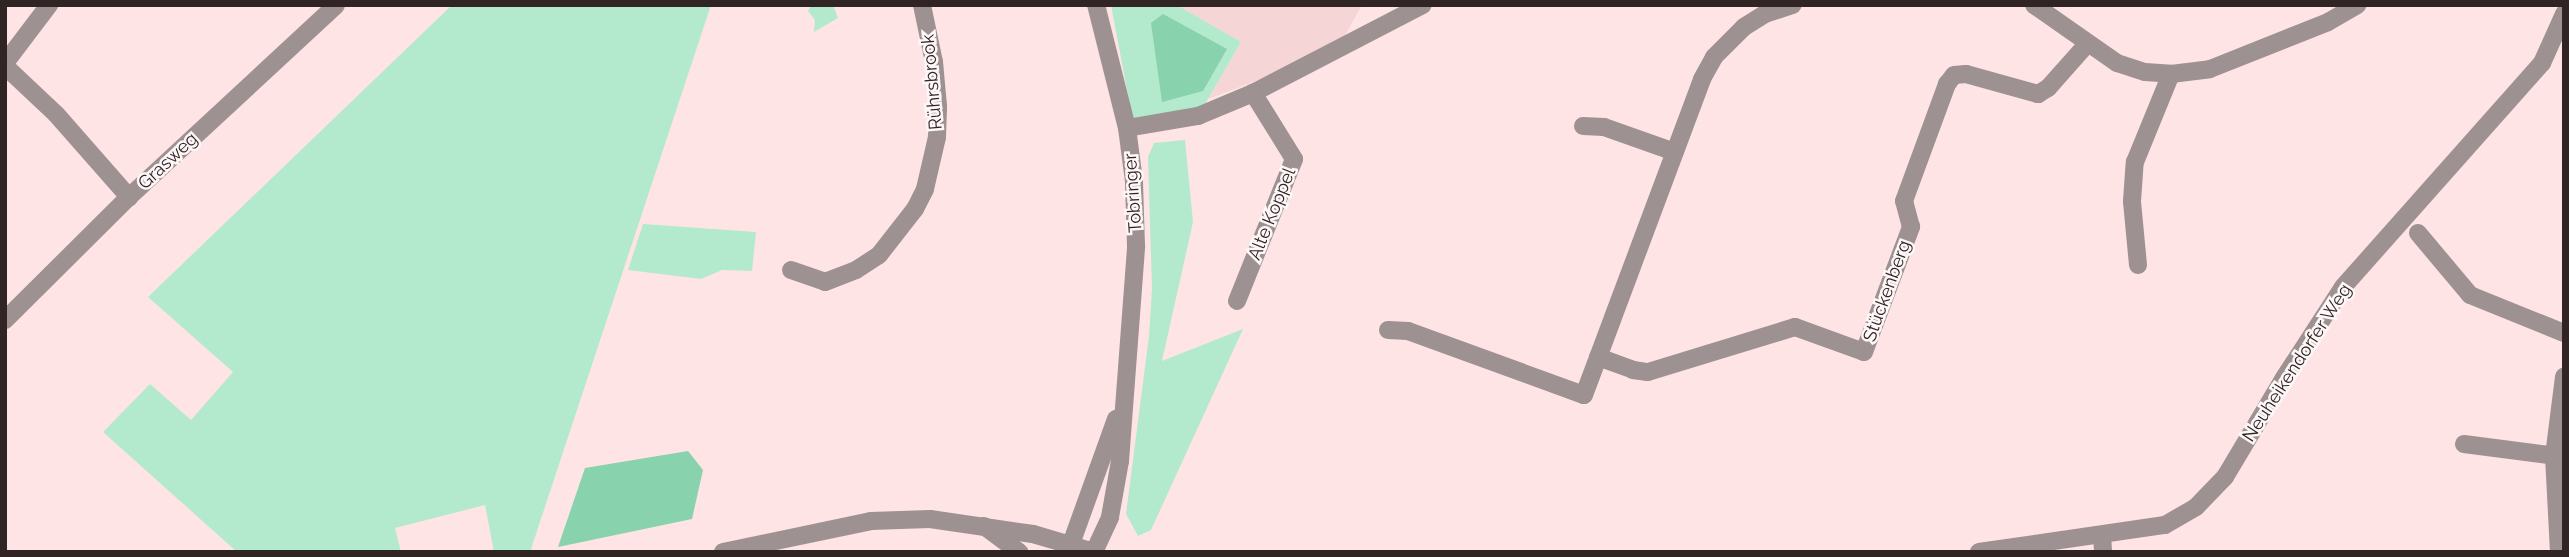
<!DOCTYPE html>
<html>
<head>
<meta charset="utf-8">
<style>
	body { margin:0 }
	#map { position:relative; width:2569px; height:557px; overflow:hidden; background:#fee4e5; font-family:Raleway,sans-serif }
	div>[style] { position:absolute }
	.built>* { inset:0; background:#f6d5d7 }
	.green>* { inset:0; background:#b3eacd }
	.water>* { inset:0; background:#88d2ad }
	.minor>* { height:18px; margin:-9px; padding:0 9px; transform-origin:9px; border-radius:9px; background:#9e9191 }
	.tertiary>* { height:18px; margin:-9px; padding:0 9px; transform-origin:9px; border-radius:9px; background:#9e9191 }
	span { translate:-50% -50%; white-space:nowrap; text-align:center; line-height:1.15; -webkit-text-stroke:5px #fdf7f7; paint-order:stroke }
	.street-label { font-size:18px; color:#302425 }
	.frame { position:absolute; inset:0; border:7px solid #302425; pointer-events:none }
</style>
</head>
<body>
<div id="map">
	<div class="built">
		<i style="clip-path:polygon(1177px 5px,1362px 5px,1343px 39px,1287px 69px,1208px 99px,1241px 42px)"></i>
	</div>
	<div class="green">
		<i style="clip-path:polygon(452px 5px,711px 5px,530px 552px,494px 552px,485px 505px,395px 528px,401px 552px,237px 552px,103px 432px,150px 384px,191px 420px,233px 372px,148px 297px)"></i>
		<i style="clip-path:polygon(811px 5px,833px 5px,838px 18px,814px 32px,815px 20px,808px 11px)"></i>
		<i style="clip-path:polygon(1111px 5px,1177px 5px,1241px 42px,1198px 116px,1134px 127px)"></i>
		<i style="clip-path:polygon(1185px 140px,1193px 222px,1162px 361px,1243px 329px,1151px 530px,1138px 536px,1126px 514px,1149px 336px,1152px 288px,1148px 157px,1154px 143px)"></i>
		<i style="clip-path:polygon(643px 224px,756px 232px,752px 271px,722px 270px,701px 279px,628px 270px)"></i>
	</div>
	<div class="water">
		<i style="clip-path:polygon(1163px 14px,1227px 49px,1203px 91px,1162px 102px,1151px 23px)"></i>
		<i style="clip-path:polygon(688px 451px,703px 470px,692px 519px,558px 547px,585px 468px)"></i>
	</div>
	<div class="minor">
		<i style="left:2034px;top:5px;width:101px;rotate:34.9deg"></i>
		<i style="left:2117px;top:63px;width:29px;rotate:18deg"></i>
		<i style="left:2145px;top:72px;width:26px;rotate:4deg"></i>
		<i style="left:2171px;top:74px;width:39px;rotate:-7deg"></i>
		<i style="left:2210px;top:69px;width:127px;rotate:-21.7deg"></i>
		<i style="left:2328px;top:22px;width:34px;rotate:-30deg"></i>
		<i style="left:5px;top:63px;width:73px;rotate:-52.8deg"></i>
		<i style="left:5px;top:66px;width:70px;rotate:43.3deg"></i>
		<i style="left:56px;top:114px;width:111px;rotate:48.7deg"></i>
		<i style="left:1583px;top:126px;width:21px;rotate:3deg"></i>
		<i style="left:1604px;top:127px;width:75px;rotate:19.4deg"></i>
		<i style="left:1127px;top:128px;width:72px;rotate:-9.6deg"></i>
		<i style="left:1198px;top:116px;width:60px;rotate:-22.7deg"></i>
		<i style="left:1253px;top:93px;width:191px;rotate:-27.4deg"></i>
		<i style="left:2418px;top:233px;width:81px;rotate:50deg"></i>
		<i style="left:2470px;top:295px;width:101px;rotate:22deg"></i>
		<i style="left:2138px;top:265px;width:64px;rotate:-95.4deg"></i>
		<i style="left:2132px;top:201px;width:39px;rotate:-86deg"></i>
		<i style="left:2135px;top:162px;width:95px;rotate:-67.8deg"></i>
		<i style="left:791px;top:270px;width:36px;rotate:19deg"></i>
		<i style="left:825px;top:282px;width:33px;rotate:-21deg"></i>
		<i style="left:856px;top:270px;width:27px;rotate:-33deg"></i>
		<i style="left:879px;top:255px;width:58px;rotate:-52deg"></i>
		<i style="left:915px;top:209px;width:22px;rotate:-63deg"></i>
		<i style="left:925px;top:189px;width:53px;rotate:-77deg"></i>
		<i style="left:937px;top:137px;width:31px;rotate:-88deg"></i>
		<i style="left:938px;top:106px;width:44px;rotate:-95.2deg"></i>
		<i style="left:934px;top:62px;width:58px;rotate:-101.9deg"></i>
		<i style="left:1237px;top:301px;width:153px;rotate:-68.1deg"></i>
		<i style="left:1294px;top:159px;width:78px;rotate:-121.8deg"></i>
		<i style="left:5px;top:320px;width:175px;rotate:-44.8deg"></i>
		<i style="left:129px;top:197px;width:282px;rotate:-42.8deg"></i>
		<i style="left:1388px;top:330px;width:20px;rotate:3deg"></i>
		<i style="left:1408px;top:331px;width:187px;rotate:20deg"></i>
		<i style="left:1584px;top:395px;width:337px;rotate:-69.5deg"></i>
		<i style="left:1702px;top:79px;width:25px;rotate:-61deg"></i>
		<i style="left:1714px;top:57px;width:42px;rotate:-45deg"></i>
		<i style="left:1744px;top:27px;width:25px;rotate:-32deg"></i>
		<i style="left:1765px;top:14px;width:29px;rotate:-18deg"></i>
		<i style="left:1598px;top:357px;width:37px;rotate:20deg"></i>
		<i style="left:1633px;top:370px;width:15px;rotate:8deg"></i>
		<i style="left:1648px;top:372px;width:154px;rotate:-17deg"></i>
		<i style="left:1795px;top:327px;width:73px;rotate:19.9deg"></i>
		<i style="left:1864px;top:352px;width:134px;rotate:-69.4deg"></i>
		<i style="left:1911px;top:227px;width:27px;rotate:-105deg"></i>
		<i style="left:1904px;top:201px;width:125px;rotate:-69.8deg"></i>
		<i style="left:1947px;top:84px;width:11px;rotate:-52deg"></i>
		<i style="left:1954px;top:75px;width:12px;rotate:-5deg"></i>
		<i style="left:1966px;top:74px;width:75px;rotate:15.5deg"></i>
		<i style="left:2038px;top:94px;width:12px;rotate:-31deg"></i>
		<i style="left:2048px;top:88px;width:59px;rotate:-48.4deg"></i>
		<i style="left:2464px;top:444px;width:101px;rotate:7.4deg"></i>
		<i style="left:2102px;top:536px;width:16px;rotate:86deg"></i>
		<i style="left:1071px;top:544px;width:133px;rotate:-70.2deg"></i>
		<i style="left:1094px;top:552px;width:38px;rotate:-65deg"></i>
		<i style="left:1110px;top:517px;width:57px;rotate:-79.9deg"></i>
		<i style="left:1120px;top:461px;width:216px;rotate:-85.7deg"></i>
		<i style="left:1136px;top:246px;width:65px;rotate:-91.8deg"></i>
		<i style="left:1134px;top:181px;width:53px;rotate:-97.5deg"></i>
		<i style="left:1127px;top:128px;width:127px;rotate:-104.1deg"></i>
		<i style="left:2559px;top:552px;width:96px;rotate:-93deg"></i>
		<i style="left:2554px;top:456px;width:80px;rotate:-82.8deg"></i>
	</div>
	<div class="tertiary">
		<i style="left:984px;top:526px;width:44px;rotate:36.6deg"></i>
		<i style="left:723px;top:552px;width:151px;rotate:-11.8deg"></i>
		<i style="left:871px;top:521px;width:59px;rotate:-1.9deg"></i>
		<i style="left:930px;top:519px;width:104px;rotate:8.3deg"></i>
		<i style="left:1033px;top:534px;width:64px;rotate:16.4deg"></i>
		<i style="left:1979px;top:552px;width:188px;rotate:-8.3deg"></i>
		<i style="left:2165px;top:525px;width:36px;rotate:-30deg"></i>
		<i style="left:2196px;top:507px;width:42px;rotate:-46deg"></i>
		<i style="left:2225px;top:477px;width:115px;rotate:-59.2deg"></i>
		<i style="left:2284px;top:378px;width:108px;rotate:-57deg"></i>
		<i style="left:2343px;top:287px;width:300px;rotate:-48.4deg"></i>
		<i style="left:2542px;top:63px;width:54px;rotate:-65.8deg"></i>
	</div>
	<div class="street-label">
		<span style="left:932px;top:82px;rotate:-95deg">Rührsbrook</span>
		<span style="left:168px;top:161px;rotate:-43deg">Grasweg</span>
		<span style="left:1133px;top:193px;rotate:-94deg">Tobringer</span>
		<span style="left:1272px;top:214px;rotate:-68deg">Alte Koppel</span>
		<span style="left:1887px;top:291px;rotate:-70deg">Stückenberg</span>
		<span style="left:2297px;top:363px;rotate:-57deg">Neuheikendorfer Weg</span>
	</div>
	<div class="frame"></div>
</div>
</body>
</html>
